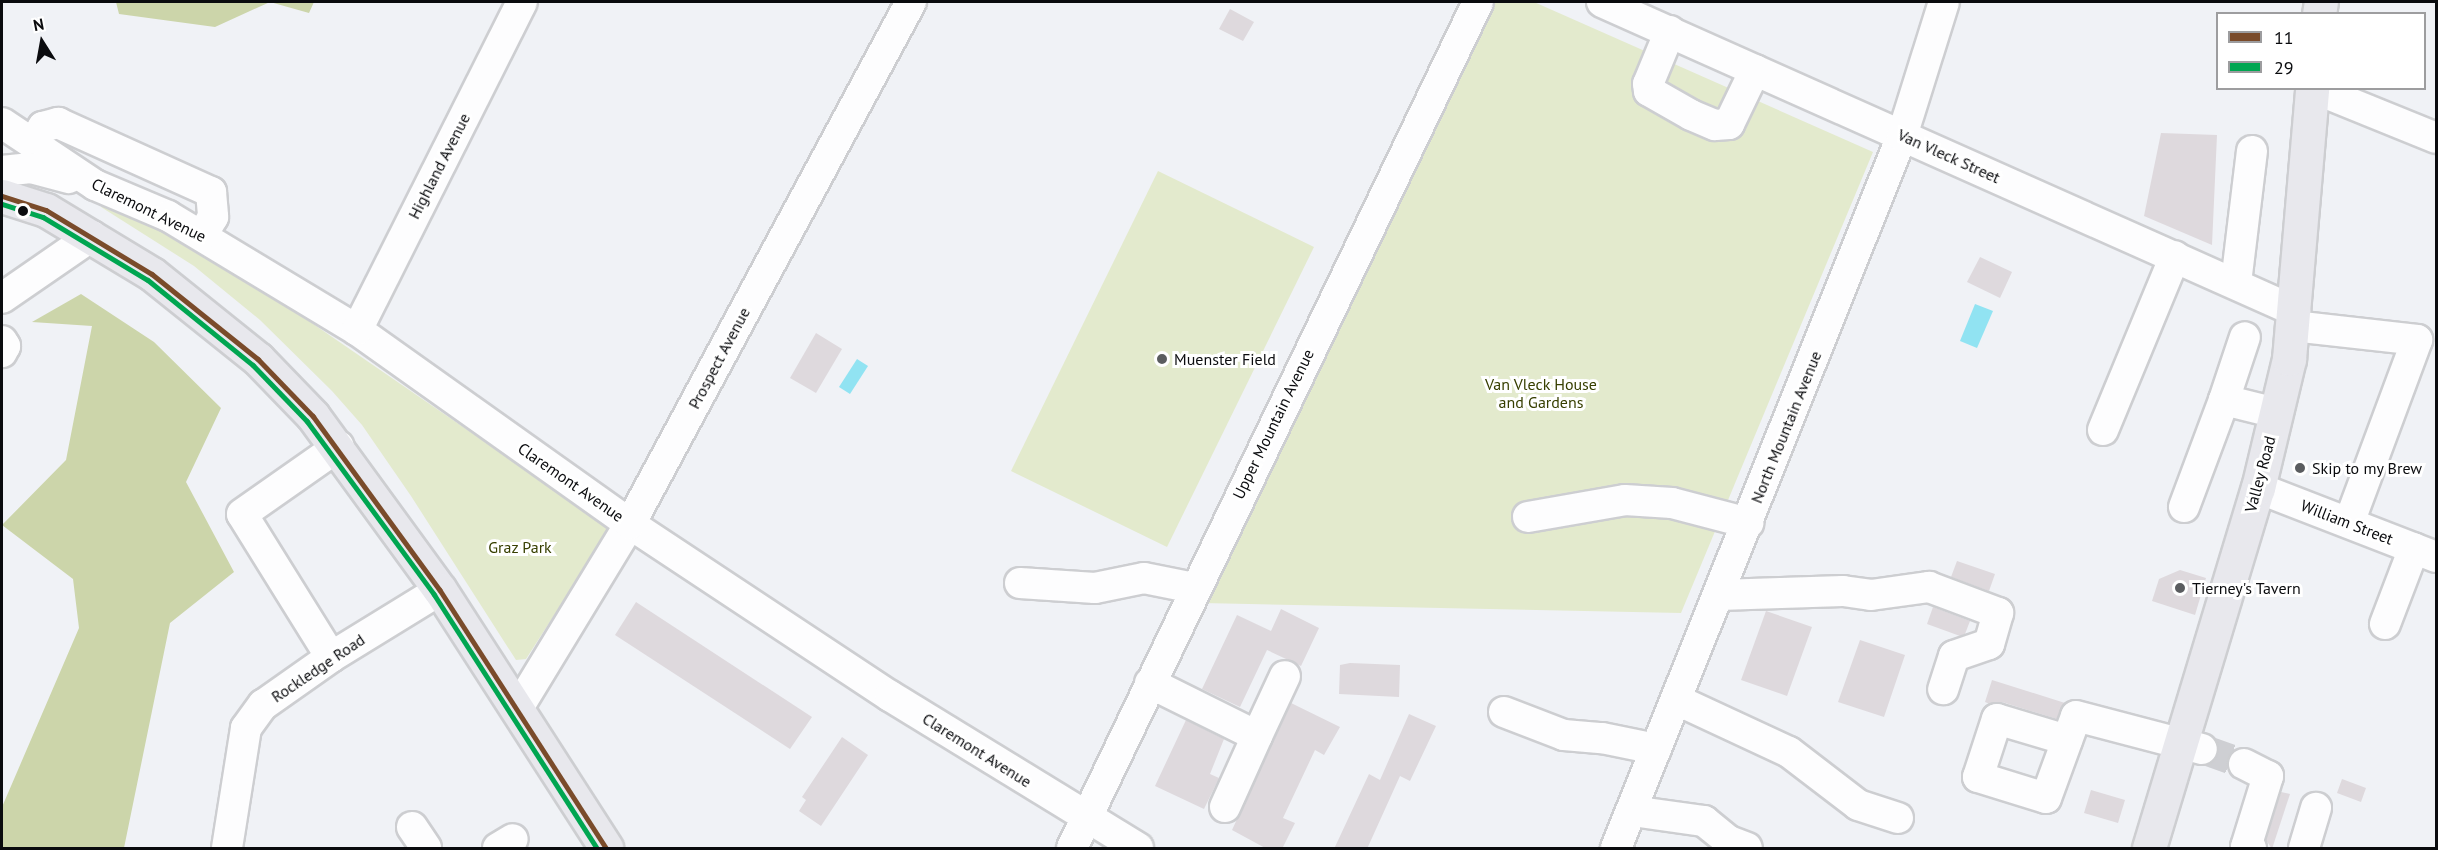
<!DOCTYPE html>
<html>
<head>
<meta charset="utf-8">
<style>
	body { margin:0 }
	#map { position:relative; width:2438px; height:850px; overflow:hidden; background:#f0f2f6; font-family:"PT Sans",sans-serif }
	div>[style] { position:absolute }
	.green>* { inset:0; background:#e3eacd }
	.forest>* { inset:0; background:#ccd5aa }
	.water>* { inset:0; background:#91e3f2 }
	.building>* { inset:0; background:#ded9dd }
	.minor-tunnel>* { height:30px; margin-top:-15px; transform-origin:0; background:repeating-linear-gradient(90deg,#cecfd3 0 30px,transparent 0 45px) }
	.roads { filter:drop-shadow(2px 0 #cdced1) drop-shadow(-2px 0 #cdced1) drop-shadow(0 2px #cdced1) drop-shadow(0 -2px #cdced1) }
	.minor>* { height:30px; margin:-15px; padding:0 15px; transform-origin:15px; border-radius:15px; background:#fdfdfe }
	.major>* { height:33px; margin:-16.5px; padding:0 16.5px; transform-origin:16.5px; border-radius:16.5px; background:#e8e8ed }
	.bus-1>* { height:4.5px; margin:-2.25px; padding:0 2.25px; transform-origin:2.25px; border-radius:2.25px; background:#7a4b2a }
	.bus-2>* { height:4.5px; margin:-2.25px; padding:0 2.25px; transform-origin:2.25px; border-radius:2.25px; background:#00a651 }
	.dots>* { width:16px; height:16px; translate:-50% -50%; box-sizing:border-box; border:3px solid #fff; border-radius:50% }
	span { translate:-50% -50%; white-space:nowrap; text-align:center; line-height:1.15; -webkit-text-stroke:6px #fff; paint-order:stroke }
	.street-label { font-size:16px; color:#0a0b0e }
	.poi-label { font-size:16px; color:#0a0b0e }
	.left { translate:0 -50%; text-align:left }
	.park-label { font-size:16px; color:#373f00 }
	.frame { position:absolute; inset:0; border:3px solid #0a0b0e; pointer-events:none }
	.legend { position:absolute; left:2216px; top:12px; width:210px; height:78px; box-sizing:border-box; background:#fff; border:2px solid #9d9d9f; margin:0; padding:8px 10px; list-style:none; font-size:18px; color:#0a0b0e }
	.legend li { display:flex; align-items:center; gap:12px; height:30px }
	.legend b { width:30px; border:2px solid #9d9d9f }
	.north { position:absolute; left:12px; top:12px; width:60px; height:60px; -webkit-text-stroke:4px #fff; paint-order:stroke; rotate:349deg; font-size:16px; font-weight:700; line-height:24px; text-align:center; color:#0a0b0e }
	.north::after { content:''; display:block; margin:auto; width:21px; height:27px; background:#0a0b0e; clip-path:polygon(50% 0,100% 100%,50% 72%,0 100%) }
</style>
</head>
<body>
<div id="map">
	<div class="green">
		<i style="clip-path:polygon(1492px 2px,1534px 2px,1873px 152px,1681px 613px,1202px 603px)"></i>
		<i style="clip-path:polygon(1158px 171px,1314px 247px,1167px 547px,1011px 471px)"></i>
		<i style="clip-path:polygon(102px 199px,165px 222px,610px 528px,526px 659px,516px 660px,411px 496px,362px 425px,332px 391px,260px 320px,194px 266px,101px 207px)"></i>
	</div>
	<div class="forest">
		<i style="clip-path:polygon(116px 2px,314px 2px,309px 13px,270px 2px,215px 27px,119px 14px)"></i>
		<i style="clip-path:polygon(81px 294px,154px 342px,221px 408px,186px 482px,234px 572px,170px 623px,124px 848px,2px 848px,2px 807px,79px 628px,73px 579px,2px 525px,66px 460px,92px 326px,32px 322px)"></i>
	</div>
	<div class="water">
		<i style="clip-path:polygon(1975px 304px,1993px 311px,1977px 348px,1960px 341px)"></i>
		<i style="clip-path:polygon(857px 359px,868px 366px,850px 394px,839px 387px)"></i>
	</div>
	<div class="building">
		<i style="clip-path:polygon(1230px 9px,1254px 22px,1243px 41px,1219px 29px)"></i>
		<i style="clip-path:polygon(2161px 133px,2217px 135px,2212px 245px,2144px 216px)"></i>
		<i style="clip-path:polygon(1980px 257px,2012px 272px,2000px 298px,1967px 282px)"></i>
		<i style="clip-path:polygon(816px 333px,842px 349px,816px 393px,790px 378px)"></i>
		<i style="clip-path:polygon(1957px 561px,1995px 574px,1989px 591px,1951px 577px)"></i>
		<i style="clip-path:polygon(2180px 570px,2206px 578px,2195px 615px,2152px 601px,2159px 579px)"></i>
		<i style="clip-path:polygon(636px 602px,812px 717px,790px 749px,615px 635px)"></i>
		<i style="clip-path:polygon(1933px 607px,1970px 621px,1965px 634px,1960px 636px,1927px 624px)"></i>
		<i style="clip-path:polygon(1281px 609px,1319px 628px,1301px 666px,1267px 650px,1240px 707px,1202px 689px,1237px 615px,1271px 631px)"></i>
		<i style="clip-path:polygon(1766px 611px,1812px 627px,1787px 696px,1741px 680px)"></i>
		<i style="clip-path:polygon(1860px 640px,1905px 655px,1884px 717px,1838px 702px)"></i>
		<i style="clip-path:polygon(1350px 663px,1400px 665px,1399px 697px,1339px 694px,1340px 665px)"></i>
		<i style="clip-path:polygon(1992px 680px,2065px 703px,2057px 719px,2002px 702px,1990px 704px,1985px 702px)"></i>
		<i style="clip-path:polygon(1291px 703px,1340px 727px,1324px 755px,1315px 750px,1283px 818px,1295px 823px,1282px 849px,1267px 849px,1232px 830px)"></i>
		<i style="clip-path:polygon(1409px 714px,1436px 726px,1410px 781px,1400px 776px,1367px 849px,1334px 849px,1369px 774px,1380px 780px)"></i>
		<i style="clip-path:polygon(1186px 720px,1224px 739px,1210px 774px,1219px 778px,1204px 809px,1155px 786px)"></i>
		<i style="clip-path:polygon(842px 737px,868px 755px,821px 826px,799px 811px,806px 800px,802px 797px)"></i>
		<i style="clip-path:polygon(2342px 779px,2366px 788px,2361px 802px,2337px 793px)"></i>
		<i style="clip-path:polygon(2091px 790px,2125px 800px,2118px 823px,2084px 813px)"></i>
		<i style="clip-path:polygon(2281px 792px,2290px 794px,2272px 849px,2266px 840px)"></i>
	</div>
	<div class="minor-tunnel">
		<i style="left:2202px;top:749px;width:45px;rotate:19.7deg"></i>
	</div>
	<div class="roads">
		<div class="minor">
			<i style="left:1602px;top:2px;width:759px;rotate:24.03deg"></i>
			<i style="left:1670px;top:31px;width:57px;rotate:112.5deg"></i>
			<i style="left:1648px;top:84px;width:7px;rotate:82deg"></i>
			<i style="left:1649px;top:91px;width:48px;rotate:29.7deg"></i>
			<i style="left:1691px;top:115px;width:26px;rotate:23deg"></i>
			<i style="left:1715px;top:125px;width:14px;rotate:-4deg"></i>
			<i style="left:1729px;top:124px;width:60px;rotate:-64.3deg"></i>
			<i style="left:2313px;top:88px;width:133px;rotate:22.1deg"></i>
			<i style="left:2px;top:123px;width:112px;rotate:33.7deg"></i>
			<i style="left:95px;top:185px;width:79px;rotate:23deg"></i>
			<i style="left:168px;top:216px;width:221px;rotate:31.1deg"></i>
			<i style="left:357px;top:330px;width:335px;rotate:35.4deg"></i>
			<i style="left:630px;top:524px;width:312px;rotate:33.5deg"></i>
			<i style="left:890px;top:696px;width:291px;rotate:31.5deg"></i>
			<i style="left:33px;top:144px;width:20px;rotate:-60deg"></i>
			<i style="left:43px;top:127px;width:16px;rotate:-15deg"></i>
			<i style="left:58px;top:123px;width:168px;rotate:24.3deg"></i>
			<i style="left:211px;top:192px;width:25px;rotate:85deg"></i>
			<i style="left:213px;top:217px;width:21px;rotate:121deg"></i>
			<i style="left:2px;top:171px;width:29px;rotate:-6deg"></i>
			<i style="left:31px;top:168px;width:39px;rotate:15deg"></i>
			<i style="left:2236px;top:283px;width:133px;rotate:-83.1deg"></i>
			<i style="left:2px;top:298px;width:109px;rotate:-34.6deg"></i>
			<i style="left:2293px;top:326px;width:125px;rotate:6.4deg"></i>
			<i style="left:2417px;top:340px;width:195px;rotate:110.4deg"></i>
			<i style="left:357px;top:330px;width:367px;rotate:-63.3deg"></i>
			<i style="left:2px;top:341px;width:6px;rotate:59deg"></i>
			<i style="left:5px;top:346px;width:7px;rotate:117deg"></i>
			<i style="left:2224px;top:400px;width:66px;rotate:-71.6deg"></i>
			<i style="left:2103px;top:430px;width:188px;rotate:-67.5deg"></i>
			<i style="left:2258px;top:488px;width:191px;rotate:21.2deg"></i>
			<i style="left:2184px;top:507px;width:114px;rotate:-69.5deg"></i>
			<i style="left:2224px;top:400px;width:54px;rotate:14deg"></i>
			<i style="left:1528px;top:517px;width:98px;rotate:-9.9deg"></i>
			<i style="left:1625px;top:500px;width:47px;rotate:3.7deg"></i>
			<i style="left:1672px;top:503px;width:79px;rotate:14.7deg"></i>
			<i style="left:1020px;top:583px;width:75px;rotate:3.8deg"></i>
			<i style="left:1095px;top:588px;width:50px;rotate:-11.5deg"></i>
			<i style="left:1144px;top:578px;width:51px;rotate:11.3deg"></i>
			<i style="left:1719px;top:595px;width:124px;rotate:-1.8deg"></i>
			<i style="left:1843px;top:591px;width:28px;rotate:8deg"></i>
			<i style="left:1871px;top:595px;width:59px;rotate:-7.9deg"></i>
			<i style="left:1929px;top:587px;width:74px;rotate:20.6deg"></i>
			<i style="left:1998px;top:613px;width:32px;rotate:106deg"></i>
			<i style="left:1989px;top:644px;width:37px;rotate:161deg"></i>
			<i style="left:1954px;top:656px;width:35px;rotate:108deg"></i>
			<i style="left:2385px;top:624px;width:81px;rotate:-69.1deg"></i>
			<i style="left:331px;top:657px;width:168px;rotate:-121.9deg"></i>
			<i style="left:242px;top:514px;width:118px;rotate:-35deg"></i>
			<i style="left:1150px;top:683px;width:119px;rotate:26.4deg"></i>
			<i style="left:1257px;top:736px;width:66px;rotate:-65deg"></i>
			<i style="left:1677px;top:700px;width:123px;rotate:24.9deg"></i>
			<i style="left:1789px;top:752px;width:87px;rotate:37.5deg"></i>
			<i style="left:1858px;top:805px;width:42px;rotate:18deg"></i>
			<i style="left:518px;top:708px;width:215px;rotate:-58.7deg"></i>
			<i style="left:630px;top:524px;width:593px;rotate:-61.71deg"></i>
			<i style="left:1504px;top:712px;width:64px;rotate:21deg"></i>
			<i style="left:1564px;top:735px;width:38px;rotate:5deg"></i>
			<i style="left:1602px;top:738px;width:55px;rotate:11.5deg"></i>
			<i style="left:2067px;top:740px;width:73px;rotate:-163.3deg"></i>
			<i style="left:1997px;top:719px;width:61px;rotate:108.1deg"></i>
			<i style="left:1978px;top:777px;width:71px;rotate:17.2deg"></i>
			<i style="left:2046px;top:798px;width:87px;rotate:-69.9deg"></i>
			<i style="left:2076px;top:716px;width:130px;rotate:14.7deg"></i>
			<i style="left:2244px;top:764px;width:27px;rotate:27deg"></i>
			<i style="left:2268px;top:776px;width:74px;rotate:107.2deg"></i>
			<i style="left:2246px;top:847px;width:5px;rotate:11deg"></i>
			<i style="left:1225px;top:807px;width:78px;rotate:-65.7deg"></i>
			<i style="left:1632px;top:811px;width:73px;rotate:7.9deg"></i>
			<i style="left:1704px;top:821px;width:32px;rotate:39deg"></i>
			<i style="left:1729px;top:841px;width:19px;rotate:21deg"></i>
			<i style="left:412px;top:827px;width:25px;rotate:56deg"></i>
			<i style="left:227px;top:848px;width:121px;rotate:-81deg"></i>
			<i style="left:246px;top:728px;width:29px;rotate:-54deg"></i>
			<i style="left:263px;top:705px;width:83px;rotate:-35.2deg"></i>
			<i style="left:331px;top:657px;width:128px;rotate:-31.6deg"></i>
			<i style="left:498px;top:848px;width:17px;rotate:-31deg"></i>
			<i style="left:1072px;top:848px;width:938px;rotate:-64.36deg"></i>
			<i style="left:1616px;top:848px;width:767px;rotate:-68.12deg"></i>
			<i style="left:1902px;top:136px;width:140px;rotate:-72.6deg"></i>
			<i style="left:2304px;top:848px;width:42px;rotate:-73.3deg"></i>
		</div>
		<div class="major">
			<i style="left:2319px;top:14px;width:12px;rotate:-81deg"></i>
			<i style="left:2px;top:196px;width:46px;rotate:17.7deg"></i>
			<i style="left:46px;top:210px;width:124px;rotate:31.1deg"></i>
			<i style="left:152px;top:274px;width:136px;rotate:38.7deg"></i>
			<i style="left:258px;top:359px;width:79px;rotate:46deg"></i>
			<i style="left:313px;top:416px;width:215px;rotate:53.9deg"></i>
			<i style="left:440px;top:590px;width:307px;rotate:57.2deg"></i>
			<i style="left:2149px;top:848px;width:376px;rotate:-73.2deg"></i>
			<i style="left:2258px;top:488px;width:133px;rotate:-76.5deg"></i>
			<i style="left:2289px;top:359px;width:272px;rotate:-85.1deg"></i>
		</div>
	</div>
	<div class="bus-1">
		<i style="left:2px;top:196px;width:46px;rotate:17.7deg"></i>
		<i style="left:46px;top:210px;width:124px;rotate:31.1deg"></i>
		<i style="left:152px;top:274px;width:136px;rotate:38.7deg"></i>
		<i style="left:258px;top:359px;width:79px;rotate:46deg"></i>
		<i style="left:313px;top:416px;width:215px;rotate:53.9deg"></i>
		<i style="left:440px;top:590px;width:307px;rotate:57.2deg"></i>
	</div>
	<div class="bus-2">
		<i style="left:2px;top:204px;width:43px;rotate:17.6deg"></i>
		<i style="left:43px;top:217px;width:122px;rotate:31deg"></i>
		<i style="left:148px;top:280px;width:135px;rotate:39deg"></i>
		<i style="left:253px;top:365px;width:78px;rotate:46deg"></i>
		<i style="left:307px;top:421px;width:215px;rotate:53.7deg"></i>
		<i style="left:434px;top:594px;width:302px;rotate:57.3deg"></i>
	</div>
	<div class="dots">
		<i style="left:23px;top:211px;background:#0a0b0e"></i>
		<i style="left:1162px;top:359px;background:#5a5c5f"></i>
		<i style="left:2300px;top:468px;background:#5a5c5f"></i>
		<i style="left:2180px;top:588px;background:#5a5c5f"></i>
	</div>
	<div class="street-label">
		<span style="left:1949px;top:156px;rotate:24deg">Van Vleck Street</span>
		<span style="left:439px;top:166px;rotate:-63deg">Highland Avenue</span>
		<span style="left:149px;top:210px;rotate:26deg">Claremont Avenue</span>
		<span style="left:719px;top:358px;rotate:-62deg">Prospect Avenue</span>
		<span style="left:1273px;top:424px;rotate:-64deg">Upper Mountain Avenue</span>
		<span style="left:1786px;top:427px;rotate:-68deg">North Mountain Avenue</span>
		<span style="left:2260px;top:474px;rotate:-75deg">Valley Road</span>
		<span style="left:571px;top:482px;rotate:35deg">Claremont Avenue</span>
		<span style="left:2347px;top:522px;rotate:21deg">William Street</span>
		<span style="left:318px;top:668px;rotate:-34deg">Rockledge Road</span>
		<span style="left:977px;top:750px;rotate:32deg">Claremont Avenue</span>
	</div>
	<div class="poi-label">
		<span class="left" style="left:1174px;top:359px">Muenster Field</span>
		<span class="left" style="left:2312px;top:468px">Skip to my Brew</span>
		<span class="left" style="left:2192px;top:588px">Tierney's Tavern</span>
	</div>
	<div class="park-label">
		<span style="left:1541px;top:393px">Van Vleck House<br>and Gardens</span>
		<span style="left:520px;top:547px">Graz Park</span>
	</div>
	<div class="frame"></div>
	<ul class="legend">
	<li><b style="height:8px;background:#7a4b2a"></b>11</li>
	<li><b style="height:8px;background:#00a651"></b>29</li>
	</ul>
	<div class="north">N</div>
</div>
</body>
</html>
